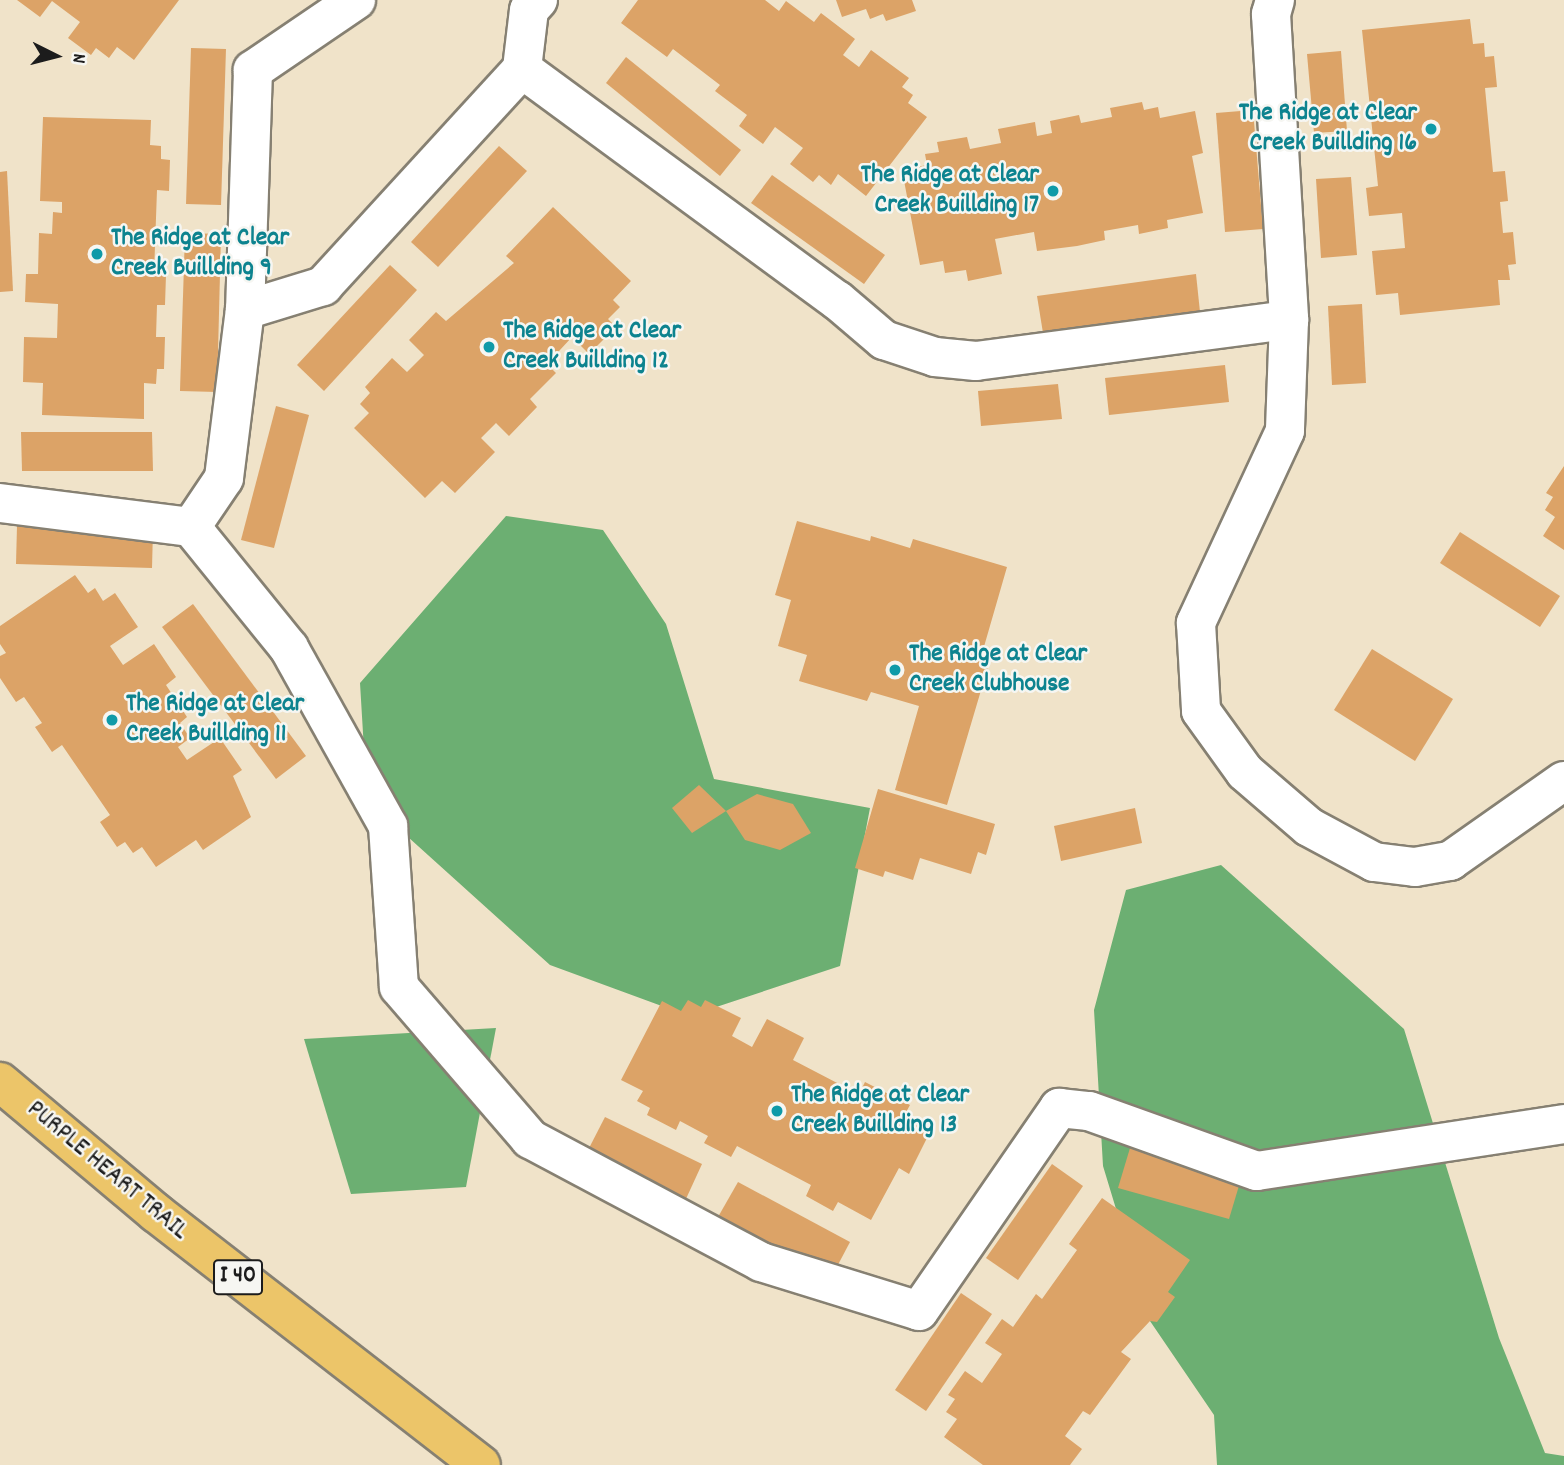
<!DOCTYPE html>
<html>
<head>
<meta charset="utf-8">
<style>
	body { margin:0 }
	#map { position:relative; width:1564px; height:1465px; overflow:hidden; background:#f0e3c9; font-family:Dekko,sans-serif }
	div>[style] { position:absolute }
	.forest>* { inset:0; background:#6caf72 }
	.building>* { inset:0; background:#dca367 }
	.roads { filter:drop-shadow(2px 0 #868072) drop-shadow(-2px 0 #868072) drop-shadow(0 2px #868072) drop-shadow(0 -2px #868072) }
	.minor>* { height:38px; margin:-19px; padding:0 19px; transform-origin:19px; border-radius:19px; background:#fff }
	.motorway>* { height:38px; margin:-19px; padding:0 19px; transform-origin:19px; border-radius:19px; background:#ecc569 }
	.dots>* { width:19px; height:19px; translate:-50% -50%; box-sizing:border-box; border:4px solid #f6f6f2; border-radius:50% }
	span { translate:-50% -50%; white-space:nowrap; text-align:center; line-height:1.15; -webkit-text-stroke:5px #f6f6f2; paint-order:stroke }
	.shield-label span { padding:2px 5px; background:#f6f6f2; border:2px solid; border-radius:5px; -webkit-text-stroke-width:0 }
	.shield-label { font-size:24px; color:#1c1c1c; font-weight:700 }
	.culture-label { font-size:26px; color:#0d838f; font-weight:700 }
	.right { translate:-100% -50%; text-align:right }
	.left { translate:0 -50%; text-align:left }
	.street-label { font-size:26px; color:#1c1c1c }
	.north { position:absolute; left:21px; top:21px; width:70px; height:70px; -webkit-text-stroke:5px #f6f6f2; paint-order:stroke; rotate:96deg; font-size:19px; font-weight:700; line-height:28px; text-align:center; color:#1c1c1c }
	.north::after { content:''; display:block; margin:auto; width:24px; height:32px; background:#1c1c1c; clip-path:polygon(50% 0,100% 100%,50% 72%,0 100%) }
</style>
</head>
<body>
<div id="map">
	<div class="forest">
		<i style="clip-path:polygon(506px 516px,603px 530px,666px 624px,714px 779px,870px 808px,840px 966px,689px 1016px,550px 965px,367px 800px,360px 683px)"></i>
		<i style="clip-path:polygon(1221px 865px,1404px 1029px,1499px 1338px,1545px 1453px,1564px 1456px,1564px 1465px,1217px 1465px,1214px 1415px,1150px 1321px,1103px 1166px,1094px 1010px,1126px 890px)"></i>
		<i style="clip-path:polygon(496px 1028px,466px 1187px,351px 1194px,304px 1039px)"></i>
	</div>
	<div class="building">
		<i style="clip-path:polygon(17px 0,179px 0,134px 60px,117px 47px,109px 58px,96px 48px,91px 55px,68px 38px,80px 22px,52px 1px,40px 17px)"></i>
		<i style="clip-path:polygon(638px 0,765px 0,779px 11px,786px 1px,814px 22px,821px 13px,855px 39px,843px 55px,859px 67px,871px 50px,909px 78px,902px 87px,913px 95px,908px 103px,927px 117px,866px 196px,838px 174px,831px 185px,819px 175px,813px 182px,790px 164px,803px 148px,775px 127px,763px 144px,739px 126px,747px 115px,715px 91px,720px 85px,673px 49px,667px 57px,621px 23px)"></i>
		<i style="clip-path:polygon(836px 0,912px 0,916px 11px,886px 21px,883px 14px,870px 19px,866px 9px,842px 17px)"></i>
		<i style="clip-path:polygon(1470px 19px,1473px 44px,1484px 43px,1485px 57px,1494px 56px,1497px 87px,1485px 88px,1493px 172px,1505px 171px,1508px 201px,1500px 202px,1503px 233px,1513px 232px,1516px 264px,1508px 265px,1510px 280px,1498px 280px,1500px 305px,1400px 315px,1398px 293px,1376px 295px,1372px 251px,1405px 248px,1402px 213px,1369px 216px,1366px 188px,1378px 186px,1362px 30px)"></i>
		<i style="clip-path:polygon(191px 48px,226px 49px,221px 205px,186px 204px)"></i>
		<i style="clip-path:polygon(1341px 51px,1347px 131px,1314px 133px,1307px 54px)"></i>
		<i style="clip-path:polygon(626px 57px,741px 150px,720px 176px,606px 83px)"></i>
		<i style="clip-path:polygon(1142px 102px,1144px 110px,1158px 107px,1160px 118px,1195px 111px,1203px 153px,1192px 156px,1203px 213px,1167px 220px,1168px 228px,1139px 234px,1138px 225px,1104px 231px,1105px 240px,1077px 246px,1037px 251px,1034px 232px,995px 239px,1002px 274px,968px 281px,966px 270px,945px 273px,943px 261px,920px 265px,902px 170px,927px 165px,925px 154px,939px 152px,937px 142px,967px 137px,970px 149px,1001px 143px,998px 129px,1035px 122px,1037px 136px,1052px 133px,1050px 121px,1079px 115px,1081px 123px,1112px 117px,1110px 108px)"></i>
		<i style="clip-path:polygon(1253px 110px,1263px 229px,1225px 232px,1216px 113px)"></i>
		<i style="clip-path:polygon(43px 117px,151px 120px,150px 145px,161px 146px,161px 159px,170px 160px,169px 191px,157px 190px,154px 274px,166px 275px,165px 305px,157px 305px,156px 337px,165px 337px,164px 369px,157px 369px,156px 384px,144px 383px,144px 419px,42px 415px,43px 383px,23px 382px,24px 337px,57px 338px,58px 304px,25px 302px,26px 274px,38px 274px,39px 233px,52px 234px,53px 212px,62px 213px,62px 202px,40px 201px)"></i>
		<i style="clip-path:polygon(499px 146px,527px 171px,438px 267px,411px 242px)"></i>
		<i style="clip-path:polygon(7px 171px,13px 291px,0 292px,0 172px)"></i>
		<i style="clip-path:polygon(772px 175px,885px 255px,864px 284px,751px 203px)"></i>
		<i style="clip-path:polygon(1351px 177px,1357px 255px,1321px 258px,1316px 179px)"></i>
		<i style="clip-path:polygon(553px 207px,631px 281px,613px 300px,620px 307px,608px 319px,616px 327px,589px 354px,572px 337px,547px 364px,556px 373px,530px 399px,537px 407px,509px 436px,496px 423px,481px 438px,495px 452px,455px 493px,442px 481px,425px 498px,354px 428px,369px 413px,360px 404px,370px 393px,365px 387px,392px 358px,407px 372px,424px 355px,409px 340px,436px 312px,446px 321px,514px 263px,506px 256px)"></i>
		<i style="clip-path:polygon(185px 233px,221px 234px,217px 392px,180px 391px)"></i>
		<i style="clip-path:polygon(390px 265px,417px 290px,324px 391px,297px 365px)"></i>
		<i style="clip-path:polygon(1196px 274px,1200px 312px,1043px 333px,1037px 296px)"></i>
		<i style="clip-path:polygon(1362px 304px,1366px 383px,1332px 385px,1328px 306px)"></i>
		<i style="clip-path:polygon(1225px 365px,1229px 402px,1109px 415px,1105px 378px)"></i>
		<i style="clip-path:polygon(1058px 384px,1062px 419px,981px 426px,978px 391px)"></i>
		<i style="clip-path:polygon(276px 406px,309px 415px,274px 548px,241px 540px)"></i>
		<i style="clip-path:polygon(21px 432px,152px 432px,153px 471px,22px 471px)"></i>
		<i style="clip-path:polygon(1564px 466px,1564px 550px,1543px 536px,1555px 517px,1545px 510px,1553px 497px,1546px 493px)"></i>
		<i style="clip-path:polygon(797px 521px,870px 541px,871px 536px,910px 548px,913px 539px,1007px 567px,981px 657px,990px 660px,947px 805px,895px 790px,919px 706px,871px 692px,867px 701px,799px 681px,807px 655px,778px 646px,791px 600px,775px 595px)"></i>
		<i style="clip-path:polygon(17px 526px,153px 530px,152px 568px,16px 564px)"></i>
		<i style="clip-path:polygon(1460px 532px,1560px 596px,1540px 627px,1440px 563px)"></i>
		<i style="clip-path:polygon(75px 575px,88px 593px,95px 588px,103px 601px,115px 593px,138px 627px,110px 646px,123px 665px,154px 644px,176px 677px,166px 685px,187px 717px,180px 723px,190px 738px,178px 747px,187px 760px,220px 738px,242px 770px,233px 776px,251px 817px,203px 850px,196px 840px,156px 867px,142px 847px,133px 853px,125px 842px,117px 847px,100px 822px,110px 815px,62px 745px,52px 752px,35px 727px,42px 723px,24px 697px,16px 702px,0 678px,0 656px,6px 653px,0 644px,0 626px)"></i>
		<i style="clip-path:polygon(193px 604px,306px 756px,276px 779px,162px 627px)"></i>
		<i style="clip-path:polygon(1372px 649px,1453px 699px,1415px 761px,1334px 710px)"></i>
		<i style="clip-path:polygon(699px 785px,726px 811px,692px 833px,672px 808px)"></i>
		<i style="clip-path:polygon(878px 789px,995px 824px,986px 855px,978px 852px,971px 874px,920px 858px,913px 880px,885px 871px,883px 877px,855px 868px)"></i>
		<i style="clip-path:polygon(757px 794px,793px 804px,811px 833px,780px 850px,745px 840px,726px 811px)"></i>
		<i style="clip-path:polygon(1135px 808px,1142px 843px,1061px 861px,1054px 826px)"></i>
		<i style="clip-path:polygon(688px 1000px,701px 1007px,705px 1000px,741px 1018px,732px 1036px,752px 1047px,767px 1019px,804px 1038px,793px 1060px,841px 1085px,838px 1093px,855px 1102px,865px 1082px,910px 1105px,904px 1116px,931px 1130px,909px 1174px,899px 1168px,871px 1220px,838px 1202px,833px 1211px,806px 1196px,811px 1185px,737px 1146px,731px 1157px,704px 1143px,708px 1136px,680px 1121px,676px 1130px,647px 1115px,650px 1108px,637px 1101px,643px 1091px,621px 1080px,662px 1001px,681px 1011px)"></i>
		<i style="clip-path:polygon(605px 1117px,702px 1164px,685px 1201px,586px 1154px)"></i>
		<i style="clip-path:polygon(1130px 1148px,1241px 1179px,1229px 1219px,1118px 1188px)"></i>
		<i style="clip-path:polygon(1052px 1164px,1083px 1186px,1018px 1280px,986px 1258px)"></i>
		<i style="clip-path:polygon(738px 1182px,850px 1242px,831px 1278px,718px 1217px)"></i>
		<i style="clip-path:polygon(1102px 1198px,1190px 1260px,1168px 1292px,1175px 1297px,1157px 1322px,1150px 1321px,1121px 1352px,1131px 1359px,1090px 1415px,1083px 1411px,1065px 1436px,1082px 1449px,1070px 1465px,983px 1465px,944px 1437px,957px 1419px,946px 1412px,955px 1399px,948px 1395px,965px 1371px,982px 1383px,1002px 1354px,985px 1343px,1002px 1319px,1013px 1327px,1036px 1294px,1042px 1299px,1077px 1250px,1069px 1244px)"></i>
		<i style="clip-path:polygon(961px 1293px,992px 1314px,926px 1411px,895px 1390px)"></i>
	</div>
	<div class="roads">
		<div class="minor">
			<i style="left:356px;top:0;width:125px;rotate:145.8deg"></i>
			<i style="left:253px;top:70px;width:240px;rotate:91.9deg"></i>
			<i style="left:245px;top:310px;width:82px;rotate:-17.1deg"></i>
			<i style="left:323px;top:286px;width:294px;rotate:-47.5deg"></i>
			<i style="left:538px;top:0;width:13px;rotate:132deg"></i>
			<i style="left:529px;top:10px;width:59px;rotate:96.8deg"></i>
			<i style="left:522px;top:69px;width:391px;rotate:36.3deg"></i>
			<i style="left:837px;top:300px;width:62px;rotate:40.4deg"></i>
			<i style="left:884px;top:340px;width:54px;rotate:18.4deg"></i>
			<i style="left:935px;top:357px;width:41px;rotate:5.6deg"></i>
			<i style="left:976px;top:361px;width:316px;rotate:-7.5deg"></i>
			<i style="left:1275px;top:0;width:15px;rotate:106deg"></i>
			<i style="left:1271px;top:14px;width:307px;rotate:86.6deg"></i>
			<i style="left:1289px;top:320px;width:111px;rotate:92.1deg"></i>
			<i style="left:1285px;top:431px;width:212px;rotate:114.9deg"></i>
			<i style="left:1196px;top:623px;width:88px;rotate:86.7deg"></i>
			<i style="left:1201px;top:711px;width:75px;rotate:54.2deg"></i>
			<i style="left:1245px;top:772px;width:84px;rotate:40.7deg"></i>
			<i style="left:1309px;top:827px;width:74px;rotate:28.3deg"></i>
			<i style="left:1374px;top:862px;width:41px;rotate:7deg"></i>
			<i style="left:1415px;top:867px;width:36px;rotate:-10deg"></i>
			<i style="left:1450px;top:861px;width:139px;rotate:-35.1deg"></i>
			<i style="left:0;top:503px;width:193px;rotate:7.2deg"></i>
			<i style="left:191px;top:527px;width:59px;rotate:-56deg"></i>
			<i style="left:224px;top:478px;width:169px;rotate:-82.9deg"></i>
			<i style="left:191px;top:527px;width:156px;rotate:51deg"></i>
			<i style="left:289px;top:648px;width:204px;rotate:60.9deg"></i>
			<i style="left:388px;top:826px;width:161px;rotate:86.1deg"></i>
			<i style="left:399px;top:987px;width:201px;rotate:49.2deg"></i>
			<i style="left:530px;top:1139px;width:262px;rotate:28deg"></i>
			<i style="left:761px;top:1262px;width:165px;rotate:17.2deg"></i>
			<i style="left:919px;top:1311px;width:247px;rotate:-55.4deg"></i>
			<i style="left:1059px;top:1108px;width:30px;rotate:6deg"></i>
			<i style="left:1089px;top:1111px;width:178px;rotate:19.7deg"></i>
			<i style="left:1257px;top:1171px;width:311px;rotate:-8.7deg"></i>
		</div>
		<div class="motorway">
			<i style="left:0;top:1082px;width:204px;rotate:40deg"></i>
			<i style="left:156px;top:1213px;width:411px;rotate:37.8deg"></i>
		</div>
	</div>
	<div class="dots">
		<i style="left:1431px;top:129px;background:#0f9aa8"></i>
		<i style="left:1053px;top:191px;background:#0f9aa8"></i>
		<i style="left:97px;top:254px;background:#0f9aa8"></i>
		<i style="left:489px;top:347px;background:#0f9aa8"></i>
		<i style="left:895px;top:670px;background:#0f9aa8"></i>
		<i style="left:112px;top:720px;background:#0f9aa8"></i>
		<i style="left:777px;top:1111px;background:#0f9aa8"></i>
	</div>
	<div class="shield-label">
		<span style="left:238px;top:1277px">I 40</span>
	</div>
	<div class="culture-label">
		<span class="right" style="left:1417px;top:129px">The Ridge at Clear<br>Creek Buillding 16</span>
		<span class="right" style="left:1039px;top:191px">The Ridge at Clear<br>Creek Buillding 17</span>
		<span class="left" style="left:111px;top:254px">The Ridge at Clear<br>Creek Buillding 9</span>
		<span class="left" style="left:503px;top:347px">The Ridge at Clear<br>Creek Buillding 12</span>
		<span class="left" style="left:909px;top:670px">The Ridge at Clear<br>Creek Clubhouse</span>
		<span class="left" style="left:126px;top:720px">The Ridge at Clear<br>Creek Buillding 11</span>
		<span class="left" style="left:791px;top:1111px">The Ridge at Clear<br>Creek Buillding 13</span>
	</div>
	<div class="street-label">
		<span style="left:107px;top:1171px;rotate:40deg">PURPLE HEART TRAIL</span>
	</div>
	<div class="north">N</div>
</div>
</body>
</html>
